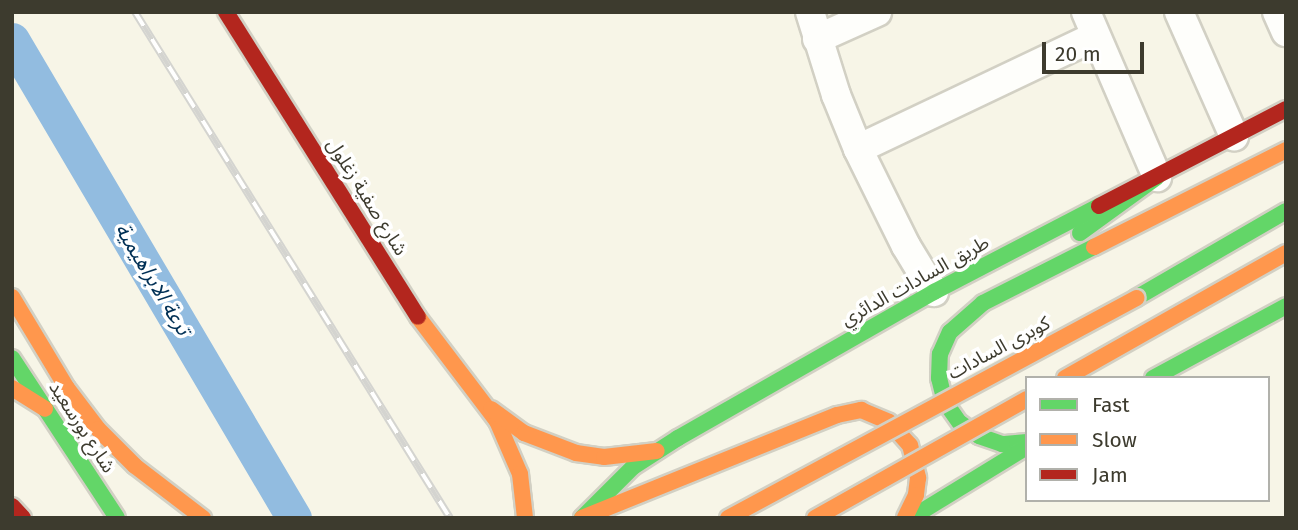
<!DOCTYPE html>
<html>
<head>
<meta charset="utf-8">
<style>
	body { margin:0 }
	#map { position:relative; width:1298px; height:530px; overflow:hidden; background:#f7f5e7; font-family:"Fira Sans","Noto Sans Arabic",sans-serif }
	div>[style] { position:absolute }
	.canal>* { height:35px; margin:-17.5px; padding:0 17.5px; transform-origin:17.5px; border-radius:17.5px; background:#92bce0 }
	.roads { filter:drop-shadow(2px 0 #d2d0c4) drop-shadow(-2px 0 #d2d0c4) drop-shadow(0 2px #d2d0c4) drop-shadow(0 -2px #d2d0c4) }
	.street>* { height:28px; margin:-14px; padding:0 14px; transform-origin:14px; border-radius:14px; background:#fefefb }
	.fast>* { height:16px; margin:-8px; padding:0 8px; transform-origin:8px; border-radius:8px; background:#63d668 }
	.slow>* { height:16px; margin:-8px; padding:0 8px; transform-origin:8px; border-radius:8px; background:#ff974d }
	.jam>* { height:16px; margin:-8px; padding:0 8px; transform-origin:8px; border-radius:8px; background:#b3261e }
	.rail>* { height:8px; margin-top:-4px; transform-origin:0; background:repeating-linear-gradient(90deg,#fff 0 16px,#d4d4d0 0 32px); box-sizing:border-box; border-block:2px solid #d4d4d0 }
	.bridges { filter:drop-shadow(2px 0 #d2d0c4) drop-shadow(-2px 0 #d2d0c4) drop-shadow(0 2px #d2d0c4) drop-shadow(0 -2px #d2d0c4) }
	.slow-bridge>* { height:16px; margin:-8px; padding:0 8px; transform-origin:8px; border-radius:8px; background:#ff974d }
	span { translate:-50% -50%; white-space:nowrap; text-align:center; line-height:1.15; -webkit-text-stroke:7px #fff; paint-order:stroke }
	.street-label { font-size:19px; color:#3d3b2e }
	.water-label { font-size:21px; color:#013055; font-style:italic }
	.frame { position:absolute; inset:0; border:14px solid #3d3b2e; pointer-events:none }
	.legend { position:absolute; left:1025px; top:376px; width:245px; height:126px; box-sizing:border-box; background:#fff; border:2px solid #b1b1ab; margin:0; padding:9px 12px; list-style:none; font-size:21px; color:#3d3b2e }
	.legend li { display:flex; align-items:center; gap:14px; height:35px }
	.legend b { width:35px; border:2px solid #b1b1ab }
	.scale { position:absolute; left:1042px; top:42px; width:102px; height:32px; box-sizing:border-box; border:4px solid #3d3b2e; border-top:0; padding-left:9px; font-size:21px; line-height:24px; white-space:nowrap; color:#3d3b2e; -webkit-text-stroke:5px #fff; paint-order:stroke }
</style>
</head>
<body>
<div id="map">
	<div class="canal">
		<i style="left:12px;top:40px;width:555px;rotate:59.46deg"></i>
	</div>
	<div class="roads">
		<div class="street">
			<i style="left:810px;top:12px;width:87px;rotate:72.6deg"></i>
			<i style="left:836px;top:95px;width:58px;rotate:67.8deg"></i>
			<i style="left:858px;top:149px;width:108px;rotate:63.7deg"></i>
			<i style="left:906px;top:246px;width:54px;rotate:58.7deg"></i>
			<i style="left:1086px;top:12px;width:180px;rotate:66.7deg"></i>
			<i style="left:1179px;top:12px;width:136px;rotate:66.1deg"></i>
			<i style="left:1277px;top:12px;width:22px;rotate:66deg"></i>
			<i style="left:817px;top:39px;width:66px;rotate:-24.2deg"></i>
			<i style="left:858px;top:149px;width:263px;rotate:-25.4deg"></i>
		</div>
		<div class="fast">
			<i style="left:1080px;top:233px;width:95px;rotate:-36deg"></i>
			<i style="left:1136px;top:298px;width:173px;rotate:-30.1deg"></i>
			<i style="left:12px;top:358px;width:191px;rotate:56.7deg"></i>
			<i style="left:1153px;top:378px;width:151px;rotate:-28.4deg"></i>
			<i style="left:1027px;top:442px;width:25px;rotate:175deg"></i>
			<i style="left:1002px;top:444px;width:24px;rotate:-161deg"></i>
			<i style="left:979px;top:436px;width:24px;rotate:-145deg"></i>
			<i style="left:959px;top:422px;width:24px;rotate:-125deg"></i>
			<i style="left:945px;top:402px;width:25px;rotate:-104deg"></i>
			<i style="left:939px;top:378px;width:24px;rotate:-88deg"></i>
			<i style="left:940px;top:354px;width:24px;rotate:-66deg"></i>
			<i style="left:950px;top:332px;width:44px;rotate:-41.3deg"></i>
			<i style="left:983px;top:303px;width:124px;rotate:-26.8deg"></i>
			<i style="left:582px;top:518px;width:72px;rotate:-45deg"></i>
			<i style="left:633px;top:467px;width:54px;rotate:-32.8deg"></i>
			<i style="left:678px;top:438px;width:295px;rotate:-29.7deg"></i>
			<i style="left:934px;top:292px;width:186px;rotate:-27.5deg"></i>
			<i style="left:911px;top:518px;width:136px;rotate:-31.5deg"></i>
		</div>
		<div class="slow">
			<i style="left:1094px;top:247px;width:215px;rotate:-26.8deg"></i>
			<i style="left:12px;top:297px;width:106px;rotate:58.9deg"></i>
			<i style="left:67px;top:388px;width:51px;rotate:52.9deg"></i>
			<i style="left:98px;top:429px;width:52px;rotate:45deg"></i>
			<i style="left:135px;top:466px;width:86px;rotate:37.4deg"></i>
			<i style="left:418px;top:317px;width:131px;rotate:52.8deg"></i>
			<i style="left:497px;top:421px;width:58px;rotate:66.5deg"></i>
			<i style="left:520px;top:474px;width:44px;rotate:83.5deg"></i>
			<i style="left:1065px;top:378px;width:254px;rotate:-29.5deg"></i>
			<i style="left:12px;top:388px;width:39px;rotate:32deg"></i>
			<i style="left:491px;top:409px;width:41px;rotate:36deg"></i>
			<i style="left:524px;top:433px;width:56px;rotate:21deg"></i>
			<i style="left:576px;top:453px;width:28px;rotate:8deg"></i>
			<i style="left:604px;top:457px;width:53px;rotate:-6.5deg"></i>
			<i style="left:582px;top:518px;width:275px;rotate:-22deg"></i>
			<i style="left:837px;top:415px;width:25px;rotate:-12deg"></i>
			<i style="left:861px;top:410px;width:30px;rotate:23deg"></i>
			<i style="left:889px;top:422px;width:31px;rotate:48deg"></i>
			<i style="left:910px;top:445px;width:34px;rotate:76deg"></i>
			<i style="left:918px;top:478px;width:17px;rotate:97deg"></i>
			<i style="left:916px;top:495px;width:25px;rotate:116deg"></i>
		</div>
		<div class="jam">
			<i style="left:226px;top:12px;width:360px;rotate:57.8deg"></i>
			<i style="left:1099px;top:206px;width:211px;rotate:-27.4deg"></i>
			<i style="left:12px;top:506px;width:16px;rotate:47deg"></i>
		</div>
	</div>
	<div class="rail">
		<i style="left:135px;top:12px;width:596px;rotate:58.1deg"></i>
	</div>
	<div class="bridges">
		<div class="slow-bridge">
			<i style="left:728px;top:518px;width:464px;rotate:-28.3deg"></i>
			<i style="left:815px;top:518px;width:243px;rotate:-29.3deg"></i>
		</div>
	</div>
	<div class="street-label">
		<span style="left:367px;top:197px;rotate:58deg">شارع صفية زغلول</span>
		<span style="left:915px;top:281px;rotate:-29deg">طريق السادات الدائري</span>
		<span style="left:999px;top:348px;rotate:-28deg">كوبرى السادات</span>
		<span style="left:82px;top:427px;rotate:57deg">شارع بورسعيد</span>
	</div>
	<div class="water-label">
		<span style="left:153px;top:279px;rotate:59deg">ترعة الابراهيمية</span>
	</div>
	<div class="frame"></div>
	<ul class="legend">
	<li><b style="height:9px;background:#63d668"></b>Fast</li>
	<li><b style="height:9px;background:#ff974d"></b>Slow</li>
	<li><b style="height:9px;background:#b3261e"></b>Jam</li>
	</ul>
	<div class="scale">20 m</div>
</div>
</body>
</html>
